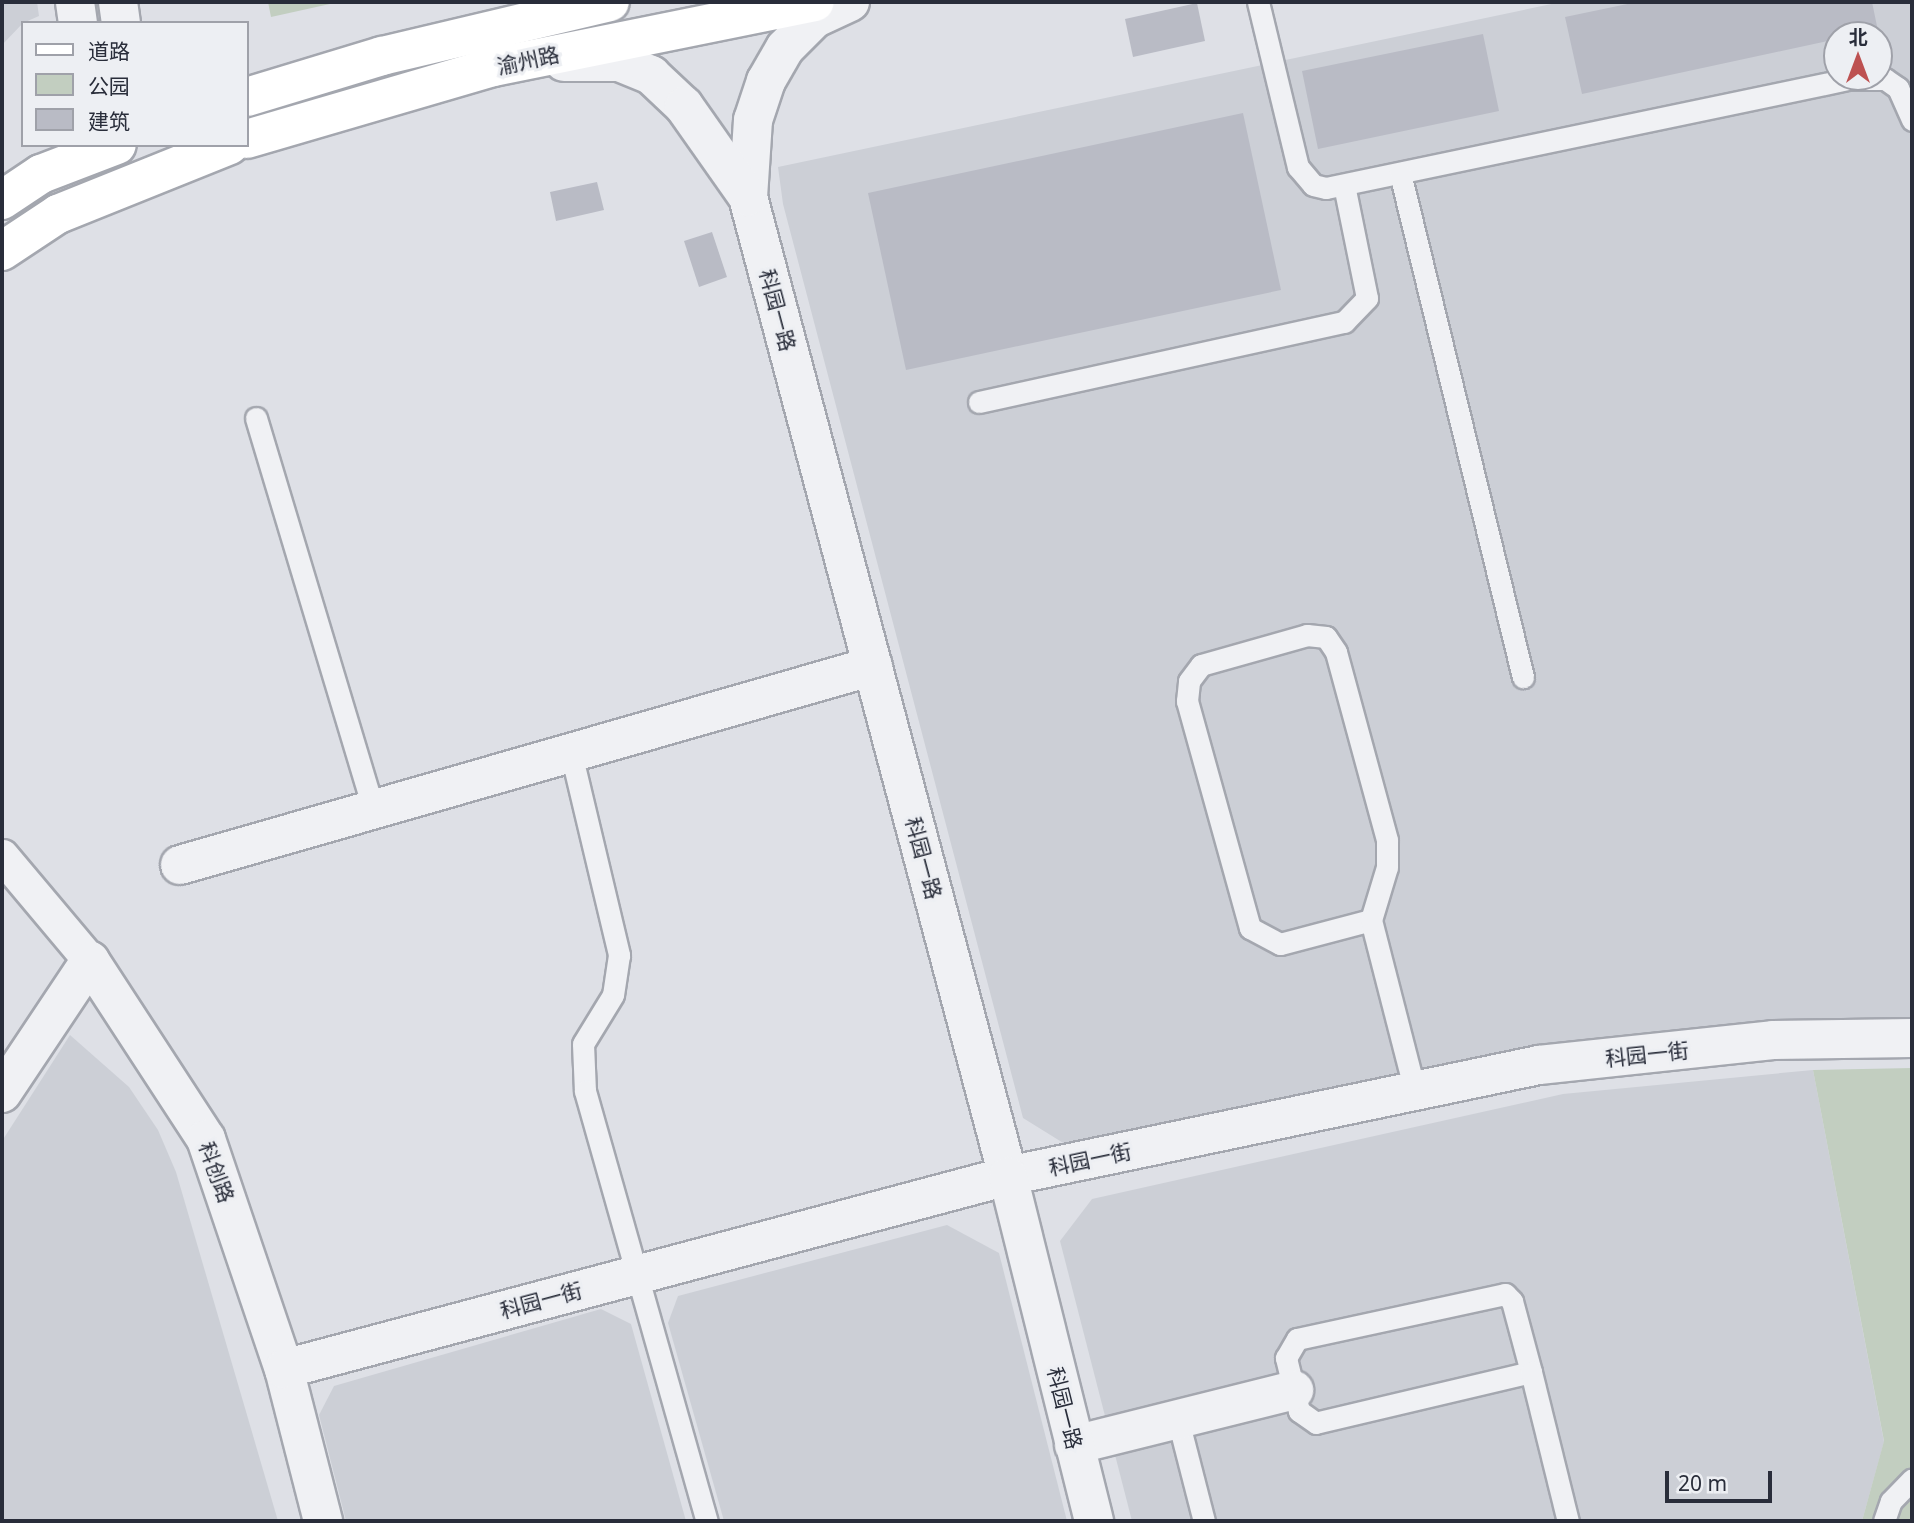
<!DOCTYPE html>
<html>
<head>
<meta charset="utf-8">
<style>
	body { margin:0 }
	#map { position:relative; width:1914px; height:1523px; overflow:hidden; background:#dee0e6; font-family:"Noto Sans","Noto Sans SC",sans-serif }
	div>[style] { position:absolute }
	.built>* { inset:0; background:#cccfd6 }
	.green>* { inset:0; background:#c2cec0 }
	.building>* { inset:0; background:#b9bbc5 }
	.roads { filter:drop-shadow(2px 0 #a4a7af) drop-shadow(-2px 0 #a4a7af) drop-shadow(0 2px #a4a7af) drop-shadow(0 -2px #a4a7af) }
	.service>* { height:21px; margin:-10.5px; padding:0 10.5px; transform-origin:10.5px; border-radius:10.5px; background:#f0f1f4 }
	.pedestrian>* { height:33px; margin:-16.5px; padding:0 16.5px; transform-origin:16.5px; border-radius:16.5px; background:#f0f1f4 }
	.minor>* { height:38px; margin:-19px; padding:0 19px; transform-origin:19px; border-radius:19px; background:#f0f1f4 }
	.tertiary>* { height:38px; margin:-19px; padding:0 19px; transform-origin:19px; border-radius:19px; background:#f0f1f4 }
	.primary>* { height:38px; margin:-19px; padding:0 19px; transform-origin:19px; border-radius:19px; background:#fff }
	span { translate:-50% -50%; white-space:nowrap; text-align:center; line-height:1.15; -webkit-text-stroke:6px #edeff3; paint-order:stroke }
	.street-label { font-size:21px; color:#292d3a }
	.frame { position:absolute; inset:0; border:4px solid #292d3a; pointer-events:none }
	.legend { position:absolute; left:21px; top:21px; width:228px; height:126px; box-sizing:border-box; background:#edeff3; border:2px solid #9fa1a9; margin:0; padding:9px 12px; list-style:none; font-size:21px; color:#292d3a }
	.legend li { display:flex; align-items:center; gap:14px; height:35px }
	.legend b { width:35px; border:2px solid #9fa1a9 }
	.north { position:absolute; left:1823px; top:21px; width:70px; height:70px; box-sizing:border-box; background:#edeff3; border:2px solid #9fa1a9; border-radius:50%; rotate:0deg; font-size:19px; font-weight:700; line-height:28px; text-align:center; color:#292d3a }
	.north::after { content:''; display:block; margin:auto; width:24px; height:32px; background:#bd5151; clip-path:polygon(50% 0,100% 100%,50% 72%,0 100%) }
	.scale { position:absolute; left:1665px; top:1471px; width:107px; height:32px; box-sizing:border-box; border:4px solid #292d3a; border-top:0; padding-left:9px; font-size:21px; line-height:24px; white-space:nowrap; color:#292d3a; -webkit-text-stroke:5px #edeff3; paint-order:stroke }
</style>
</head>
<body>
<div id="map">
	<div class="built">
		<i style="clip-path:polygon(2px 2px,37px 2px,39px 16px,23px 23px,2px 45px)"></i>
		<i style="clip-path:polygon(evenodd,1561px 2px,1912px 2px,1912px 1022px,1073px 1149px,1023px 1118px,783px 204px,778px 167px,1561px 2px,1837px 35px,1879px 35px,1879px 77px,1837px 77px,1837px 35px)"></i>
		<i style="clip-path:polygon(70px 1035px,129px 1087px,158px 1130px,176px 1172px,278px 1521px,2px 1521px,2px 1141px)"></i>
		<i style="clip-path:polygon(1813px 1070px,1884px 1442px,1862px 1521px,1132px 1521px,1060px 1241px,1092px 1199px,1563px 1094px)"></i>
		<i style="clip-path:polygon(947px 1225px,999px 1253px,1067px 1521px,724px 1521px,668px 1323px,678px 1296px)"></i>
		<i style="clip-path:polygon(601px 1309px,631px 1324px,686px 1521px,346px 1521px,319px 1415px,334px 1386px)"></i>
	</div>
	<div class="green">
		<i style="clip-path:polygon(268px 2px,339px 2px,271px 17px)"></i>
		<i style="clip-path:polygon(1912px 1068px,1912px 1521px,1862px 1521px,1884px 1441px,1813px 1070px)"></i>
	</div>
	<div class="building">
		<i style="clip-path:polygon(1637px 2px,1872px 2px,1878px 31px,1837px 35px,1837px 39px,1582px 94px,1565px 17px)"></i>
		<i style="clip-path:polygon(1197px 3px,1205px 41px,1133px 57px,1125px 19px)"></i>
		<i style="clip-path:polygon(1483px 34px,1499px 111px,1318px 149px,1302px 71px)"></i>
		<i style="clip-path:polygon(1243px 113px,1281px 290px,906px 370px,868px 193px)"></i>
		<i style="clip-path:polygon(597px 182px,604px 210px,556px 221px,550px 192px)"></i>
		<i style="clip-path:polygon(712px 232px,727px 277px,699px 287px,684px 241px)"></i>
	</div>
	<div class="roads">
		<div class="service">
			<i style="left:1258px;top:2px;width:170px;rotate:76.4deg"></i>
			<i style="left:1298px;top:167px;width:23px;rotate:50deg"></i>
			<i style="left:1313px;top:185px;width:13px;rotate:13deg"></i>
			<i style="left:1326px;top:188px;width:533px;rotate:-11.79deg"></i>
			<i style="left:1848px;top:79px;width:37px"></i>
			<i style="left:1885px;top:79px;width:16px;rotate:35deg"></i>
			<i style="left:1898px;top:88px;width:35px;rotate:66deg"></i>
			<i style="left:1400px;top:173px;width:519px;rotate:76.29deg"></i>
			<i style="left:979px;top:402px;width:374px;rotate:-12.4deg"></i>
			<i style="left:1344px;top:322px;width:33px;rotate:-46deg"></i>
			<i style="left:1367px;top:298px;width:115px;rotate:-101.5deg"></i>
			<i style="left:256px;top:418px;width:408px;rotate:73.3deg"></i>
			<i style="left:571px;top:753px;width:208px;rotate:76.6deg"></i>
			<i style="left:619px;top:955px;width:40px;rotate:98.5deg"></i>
			<i style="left:613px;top:995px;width:57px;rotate:121.5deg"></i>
			<i style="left:583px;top:1044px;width:47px;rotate:87.6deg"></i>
			<i style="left:585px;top:1091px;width:447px;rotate:74.2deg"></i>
			<i style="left:1371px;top:920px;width:94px;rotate:165.2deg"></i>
			<i style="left:1280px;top:944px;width:34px;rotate:-152deg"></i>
			<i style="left:1250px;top:928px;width:236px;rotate:-105.5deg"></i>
			<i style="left:1187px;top:701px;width:20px;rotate:-84deg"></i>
			<i style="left:1189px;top:681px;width:20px;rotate:-53deg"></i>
			<i style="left:1201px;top:665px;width:110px;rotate:-15.8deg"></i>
			<i style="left:1307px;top:635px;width:19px;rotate:6deg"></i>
			<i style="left:1326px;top:637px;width:18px;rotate:56deg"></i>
			<i style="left:1336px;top:652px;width:195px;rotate:74.8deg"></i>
			<i style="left:1387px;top:840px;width:27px;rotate:90deg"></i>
			<i style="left:1387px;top:867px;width:55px;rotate:106.8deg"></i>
			<i style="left:1371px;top:920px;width:177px;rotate:75.6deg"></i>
			<i style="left:1531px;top:1372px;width:221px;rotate:166.7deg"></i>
			<i style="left:1316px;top:1423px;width:21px;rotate:-145deg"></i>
			<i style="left:1299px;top:1411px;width:55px;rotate:-103.8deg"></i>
			<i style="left:1286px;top:1358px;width:22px;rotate:-60deg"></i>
			<i style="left:1297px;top:1339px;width:213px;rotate:-12.2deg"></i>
			<i style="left:1505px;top:1294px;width:10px;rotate:45deg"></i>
			<i style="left:1512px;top:1301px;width:73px;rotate:75deg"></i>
			<i style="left:1531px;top:1372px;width:154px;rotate:76.1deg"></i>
			<i style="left:1178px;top:1420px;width:104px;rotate:75.6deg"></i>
			<i style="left:1884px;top:1521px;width:21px;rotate:-71deg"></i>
			<i style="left:1891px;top:1501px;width:30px;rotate:-46deg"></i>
		</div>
		<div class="pedestrian">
			<i style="left:2px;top:856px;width:137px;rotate:50deg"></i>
		</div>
		<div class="minor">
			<i style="left:180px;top:865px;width:721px;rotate:-16.02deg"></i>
			<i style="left:2px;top:1093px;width:159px;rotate:-56.3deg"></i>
			<i style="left:90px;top:961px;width:212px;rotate:56.9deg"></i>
			<i style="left:206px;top:1139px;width:243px;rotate:71.3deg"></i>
			<i style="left:284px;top:1369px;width:157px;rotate:75.6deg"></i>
			<i style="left:284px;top:1369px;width:749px;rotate:-14.93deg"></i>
			<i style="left:1008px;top:1176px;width:542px;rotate:-11.81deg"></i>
			<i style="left:1539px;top:1065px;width:235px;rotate:-6.1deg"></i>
			<i style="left:1773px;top:1040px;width:139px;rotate:-0.8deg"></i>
			<i style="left:1074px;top:1445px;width:227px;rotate:-14deg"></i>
		</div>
		<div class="tertiary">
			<i style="left:75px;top:2px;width:21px;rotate:82deg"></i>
			<i style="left:118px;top:2px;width:21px;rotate:82deg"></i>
			<i style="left:850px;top:2px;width:38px;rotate:155deg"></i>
			<i style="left:815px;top:18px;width:42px;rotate:135deg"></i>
			<i style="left:785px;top:48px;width:38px;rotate:120deg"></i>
			<i style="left:766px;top:81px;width:41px;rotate:108.4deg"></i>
			<i style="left:753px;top:120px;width:77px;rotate:93.7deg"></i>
			<i style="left:748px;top:197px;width:1013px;rotate:75.13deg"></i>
			<i style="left:1008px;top:1176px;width:356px;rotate:76deg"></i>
			<i style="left:564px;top:62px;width:55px"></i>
			<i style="left:619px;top:62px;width:35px;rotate:22deg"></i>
			<i style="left:651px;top:75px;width:45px;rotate:43.2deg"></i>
			<i style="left:684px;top:106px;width:111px;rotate:54.9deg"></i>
		</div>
		<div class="primary">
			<i style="left:247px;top:97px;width:141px;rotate:-16.9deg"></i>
			<i style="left:382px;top:56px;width:234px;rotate:-13.3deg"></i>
			<i style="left:247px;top:139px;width:256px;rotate:-16.3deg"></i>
			<i style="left:493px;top:67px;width:328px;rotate:-11.4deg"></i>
			<i style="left:2px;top:200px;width:47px;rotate:-33.7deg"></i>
			<i style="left:41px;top:174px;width:81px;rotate:-20.9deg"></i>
			<i style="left:2px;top:251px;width:67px;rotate:-33.5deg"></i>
			<i style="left:58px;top:214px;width:185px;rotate:-21.9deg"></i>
		</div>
	</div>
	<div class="street-label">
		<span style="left:528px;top:60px;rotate:-12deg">渝州路</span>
		<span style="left:778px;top:310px;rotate:75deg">科园一路</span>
		<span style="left:924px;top:858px;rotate:75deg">科园一路</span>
		<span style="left:1647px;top:1054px;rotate:-6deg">科园一街</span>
		<span style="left:1090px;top:1159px;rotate:-12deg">科园一街</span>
		<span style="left:217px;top:1172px;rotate:70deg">科创路</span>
		<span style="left:541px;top:1300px;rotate:-15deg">科园一街</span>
		<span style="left:1065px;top:1408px;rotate:76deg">科园一路</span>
	</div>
	<div class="frame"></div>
	<ul class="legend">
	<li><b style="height:9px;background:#fff"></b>道路</li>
	<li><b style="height:19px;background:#c2cec0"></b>公园</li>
	<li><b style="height:19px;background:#b9bbc5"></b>建筑</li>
	</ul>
	<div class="north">北</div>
	<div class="scale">20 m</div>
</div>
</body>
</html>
